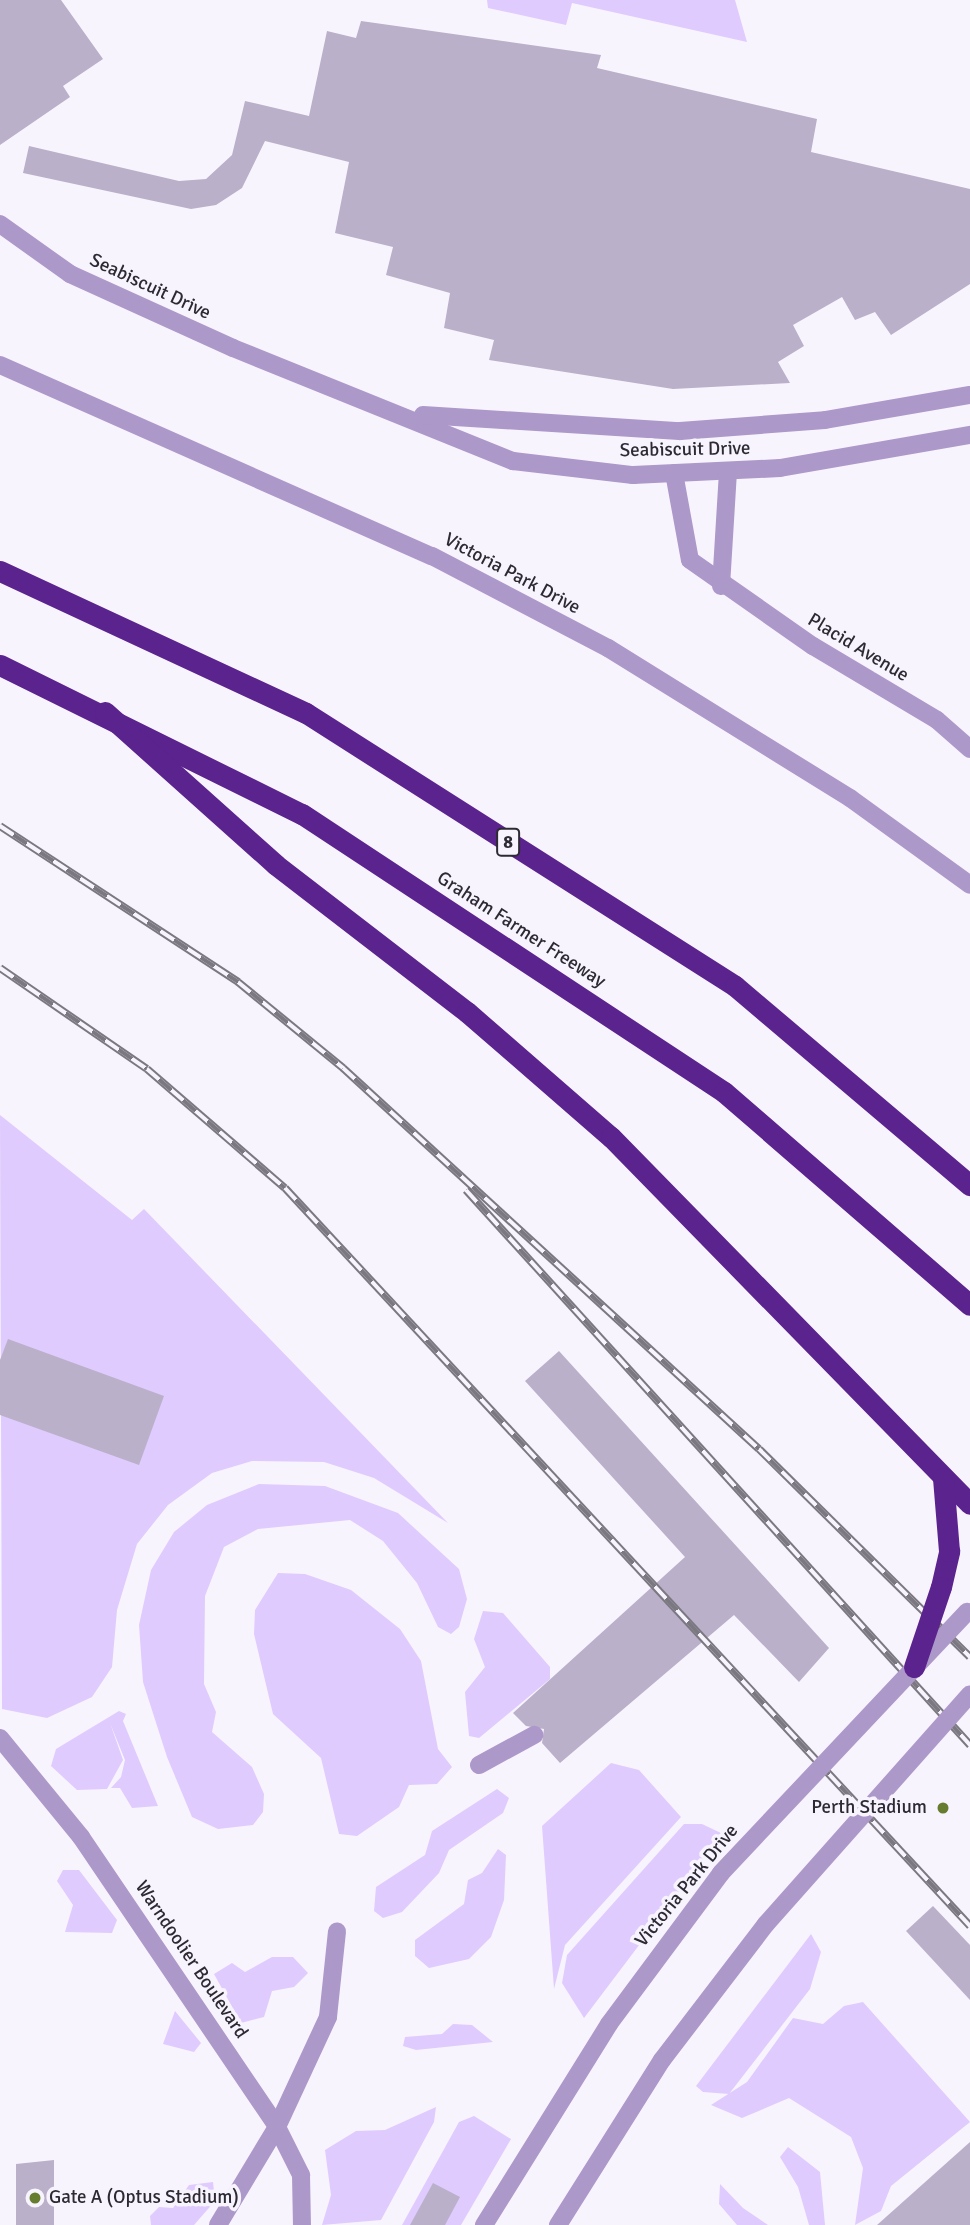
<!DOCTYPE html>
<html>
<head>
<meta charset="utf-8">
<style>
	body { margin:0 }
	#map { position:relative; width:970px; height:2225px; overflow:hidden; background:#f8f4fe; font-family:Signika,sans-serif }
	div>[style] { position:absolute }
	.green>* { inset:0; background:#dfcbfd }
	.building>* { inset:0; background:#bab0c9 }
	.minor>* { height:18px; margin:-9px; padding:0 9px; transform-origin:9px; border-radius:9px; background:#ad98ca }
	.highway>* { height:21px; margin:-10.5px; padding:0 10.5px; transform-origin:10.5px; border-radius:10.5px; background:#5b238e }
	.rail>* { height:8px; margin-top:-4px; transform-origin:0; background:repeating-linear-gradient(90deg,#f8f4fe 0 16px,#7b7881 0 32px); box-sizing:border-box; border-block:2px solid #7b7881 }
	.minor-bridge>* { height:18px; margin:-9px; padding:0 9px; transform-origin:9px; border-radius:9px; background:#ad98ca }
	.highway-bridge>* { height:21px; margin:-10.5px; padding:0 10.5px; transform-origin:10.5px; border-radius:10.5px; background:#5b238e }
	.dots>* { width:19px; height:19px; translate:-50% -50%; box-sizing:border-box; border:4px solid #f8f4fe; border-radius:50% }
	span { translate:-50% -50%; white-space:nowrap; text-align:center; line-height:1.15; -webkit-text-stroke:7px #f8f4fe; paint-order:stroke }
	.shield-label span { padding:2px 5px; background:#f8f4fe; border:2px solid; border-radius:5px; -webkit-text-stroke-width:0 }
	.shield-label { font-size:18px; color:#2d2a33; font-weight:700 }
	.street-label { font-size:19px; color:#2d2a33 }
	.poi-label { font-size:19px; color:#2d2a33 }
	.right { translate:-100% -50%; text-align:right }
	.left { translate:0 -50%; text-align:left }
</style>
</head>
<body>
<div id="map">
	<div class="green">
		<i style="clip-path:polygon(487px 0,735px 0,747px 42px,572px 3px,566px 25px,488px 8px)"></i>
		<i style="clip-path:polygon(0 1115px,132px 1220px,144px 1209px,448px 1523px,374px 1478px,324px 1462px,252px 1461px,212px 1473px,168px 1505px,137px 1544px,117px 1610px,112px 1667px,92px 1697px,47px 1718px,2px 1709px)"></i>
		<i style="clip-path:polygon(259px 1484px,325px 1486px,398px 1513px,459px 1569px,467px 1599px,459px 1627px,451px 1634px,438px 1627px,417px 1583px,383px 1541px,350px 1520px,258px 1529px,224px 1547px,205px 1596px,204px 1684px,216px 1712px,212px 1732px,252px 1767px,264px 1794px,263px 1812px,253px 1825px,218px 1829px,192px 1817px,167px 1757px,143px 1682px,139px 1625px,151px 1570px,174px 1532px,207px 1505px)"></i>
		<i style="clip-path:polygon(278px 1573px,305px 1574px,351px 1590px,400px 1629px,421px 1661px,438px 1749px,452px 1767px,437px 1784px,409px 1785px,399px 1807px,357px 1836px,339px 1834px,321px 1758px,273px 1714px,254px 1634px,255px 1610px)"></i>
		<i style="clip-path:polygon(483px 1611px,503px 1613px,550px 1667px,550px 1679px,479px 1738px,469px 1736px,465px 1692px,485px 1667px,474px 1639px)"></i>
		<i style="clip-path:polygon(119px 1711px,126px 1714px,123px 1721px,158px 1806px,132px 1808px,120px 1788px,111px 1788px,121px 1777px,125px 1760px,110px 1723px,123px 1760px,107px 1789px,77px 1790px,51px 1766px,56px 1749px)"></i>
		<i style="clip-path:polygon(611px 1763px,639px 1770px,681px 1817px,565px 1945px,554px 1989px,542px 1826px)"></i>
		<i style="clip-path:polygon(497px 1789px,509px 1798px,503px 1813px,449px 1850px,439px 1873px,402px 1912px,383px 1918px,374px 1911px,376px 1887px,425px 1855px,432px 1831px)"></i>
		<i style="clip-path:polygon(684px 1824px,702px 1824px,723px 1834px,584px 2018px,562px 1983px,567px 1955px)"></i>
		<i style="clip-path:polygon(498px 1849px,506px 1855px,504px 1900px,491px 1937px,469px 1959px,429px 1968px,415px 1956px,415px 1940px,464px 1904px,468px 1880px,482px 1873px)"></i>
		<i style="clip-path:polygon(63px 1870px,79px 1870px,117px 1920px,112px 1933px,65px 1932px,73px 1905px,57px 1881px)"></i>
		<i style="clip-path:polygon(811px 1934px,821px 1952px,810px 1989px,729px 2094px,703px 2092px,696px 2086px)"></i>
		<i style="clip-path:polygon(272px 1957px,293px 1957px,308px 1973px,294px 1987px,272px 1991px,264px 2017px,241px 2023px,214px 1974px,232px 1963px,245px 1972px)"></i>
		<i style="clip-path:polygon(863px 2002px,970px 2122px,891px 2186px,881px 2211px,855px 2225px,863px 2168px,851px 2137px,789px 2098px,742px 2118px,711px 2105px,747px 2082px,793px 2018px,823px 2024px,844px 2006px)"></i>
		<i style="clip-path:polygon(175px 2011px,201px 2043px,194px 2052px,163px 2044px)"></i>
		<i style="clip-path:polygon(453px 2024px,472px 2025px,493px 2042px,416px 2050px,403px 2046px,405px 2037px,442px 2034px)"></i>
		<i style="clip-path:polygon(436px 2107px,434px 2122px,381px 2220px,322px 2225px,331px 2195px,325px 2150px,356px 2131px,385px 2130px)"></i>
		<i style="clip-path:polygon(474px 2116px,511px 2139px,461px 2225px,402px 2225px,459px 2122px)"></i>
		<i style="clip-path:polygon(788px 2147px,820px 2172px,825px 2225px,809px 2225px,798px 2187px,780px 2157px)"></i>
		<i style="clip-path:polygon(213px 2182px,215px 2201px,194px 2225px,151px 2225px,150px 2216px,159px 2207px,173px 2208px,189px 2185px)"></i>
		<i style="clip-path:polygon(720px 2184px,743px 2208px,768px 2225px,737px 2225px,719px 2204px)"></i>
	</div>
	<div class="building">
		<i style="clip-path:polygon(0 0,61px 0,103px 59px,63px 86px,70px 97px,0 145px)"></i>
		<i style="clip-path:polygon(361px 21px,601px 55px,597px 68px,817px 119px,811px 152px,970px 189px,970px 284px,891px 335px,875px 312px,855px 320px,842px 297px,793px 325px,804px 346px,778px 362px,790px 383px,673px 389px,489px 360px,494px 340px,444px 328px,450px 293px,386px 275px,393px 247px,335px 233px,349px 162px,265px 141px,242px 188px,216px 205px,191px 209px,23px 173px,29px 146px,179px 181px,206px 179px,232px 155px,245px 101px,309px 116px,327px 31px,356px 38px)"></i>
		<i style="clip-path:polygon(8px 1339px,164px 1396px,139px 1465px,0 1415px,0 1360px)"></i>
		<i style="clip-path:polygon(559px 1351px,829px 1648px,799px 1682px,734px 1615px,560px 1763px,542px 1743px,544px 1729px,526px 1726px,513px 1713px,685px 1557px,525px 1381px)"></i>
		<i style="clip-path:polygon(933px 1906px,970px 1945px,970px 2000px,906px 1931px)"></i>
		<i style="clip-path:polygon(970px 2142px,970px 2225px,877px 2225px)"></i>
		<i style="clip-path:polygon(54px 2160px,54px 2225px,16px 2225px,16px 2164px)"></i>
		<i style="clip-path:polygon(433px 2183px,460px 2197px,445px 2225px,410px 2225px)"></i>
	</div>
	<div class="minor">
		<i style="left:0;top:224px;width:86px;rotate:35.5deg"></i>
		<i style="left:70px;top:274px;width:179px;rotate:24.4deg"></i>
		<i style="left:233px;top:348px;width:302px;rotate:22deg"></i>
		<i style="left:513px;top:461px;width:121px;rotate:6.7deg"></i>
		<i style="left:633px;top:475px;width:147px;rotate:-2.7deg"></i>
		<i style="left:780px;top:468px;width:193px;rotate:-9.9deg"></i>
		<i style="left:0;top:365px;width:472px;rotate:23.9deg"></i>
		<i style="left:432px;top:556px;width:199px;rotate:27.6deg"></i>
		<i style="left:608px;top:648px;width:285px;rotate:31.8deg"></i>
		<i style="left:850px;top:798px;width:148px;rotate:35.9deg"></i>
		<i style="left:423px;top:415px;width:257px;rotate:3.6deg"></i>
		<i style="left:680px;top:431px;width:145px;rotate:-4.3deg"></i>
		<i style="left:825px;top:420px;width:147px;rotate:-9.8deg"></i>
		<i style="left:674px;top:473px;width:88px;rotate:79.6deg"></i>
		<i style="left:690px;top:560px;width:150px;rotate:35deg"></i>
		<i style="left:813px;top:646px;width:144px;rotate:30.8deg"></i>
		<i style="left:937px;top:720px;width:44px;rotate:41.3deg"></i>
		<i style="left:721px;top:586px;width:115px;rotate:-86.5deg"></i>
		<i style="left:0;top:1738px;width:128px;rotate:50.7deg"></i>
		<i style="left:81px;top:1837px;width:350px;rotate:55.9deg"></i>
		<i style="left:277px;top:2127px;width:54px;rotate:63.4deg"></i>
		<i style="left:301px;top:2175px;width:50px;rotate:88.9deg"></i>
		<i style="left:479px;top:1765px;width:63px;rotate:-28.6deg"></i>
		<i style="left:218px;top:2225px;width:114px;rotate:-59deg"></i>
		<i style="left:277px;top:2127px;width:121px;rotate:-65.1deg"></i>
		<i style="left:328px;top:2017px;width:86px;rotate:-84deg"></i>
		<i style="left:484px;top:2225px;width:237px;rotate:-58.1deg"></i>
		<i style="left:609px;top:2024px;width:188px;rotate:-53.4deg"></i>
		<i style="left:558px;top:2225px;width:195px;rotate:-57.8deg"></i>
		<i style="left:662px;top:2060px;width:171px;rotate:-52.6deg"></i>
	</div>
	<div class="highway">
		<i style="left:0;top:571px;width:337px;rotate:24.9deg"></i>
		<i style="left:306px;top:713px;width:508px;rotate:32.47deg"></i>
		<i style="left:735px;top:986px;width:308px;rotate:40.3deg"></i>
		<i style="left:0;top:665px;width:337px;rotate:26.3deg"></i>
		<i style="left:302px;top:814px;width:505px;rotate:33.38deg"></i>
		<i style="left:724px;top:1092px;width:325px;rotate:40.9deg"></i>
		<i style="left:105px;top:712px;width:229px;rotate:41.8deg"></i>
		<i style="left:276px;top:865px;width:241px;rotate:37.6deg"></i>
		<i style="left:467px;top:1012px;width:191px;rotate:41deg"></i>
		<i style="left:611px;top:1137px;width:513px;rotate:45.63deg"></i>
		<i style="left:941px;top:1587px;width:37px;rotate:-77deg"></i>
		<i style="left:949px;top:1551px;width:73px;rotate:-94.7deg"></i>
	</div>
	<div class="rail">
		<i style="left:0;top:826px;width:285px;rotate:33.2deg"></i>
		<i style="left:238px;top:982px;width:136px;rotate:39.3deg"></i>
		<i style="left:343px;top:1068px;width:564px;rotate:42.49deg"></i>
		<i style="left:759px;top:1449px;width:296px;rotate:44.6deg"></i>
		<i style="left:0;top:968px;width:178px;rotate:34.5deg"></i>
		<i style="left:147px;top:1069px;width:182px;rotate:40.8deg"></i>
		<i style="left:285px;top:1188px;width:1007px;rotate:47.13deg"></i>
		<i style="left:466px;top:1190px;width:750px;rotate:47.76deg"></i>
	</div>
	<div class="minor-bridge">
		<i style="left:721px;top:1873px;width:359px;rotate:-46.7deg"></i>
		<i style="left:766px;top:1924px;width:307px;rotate:-48.4deg"></i>
	</div>
	<div class="highway-bridge">
		<i style="left:914px;top:1667px;width:84px;rotate:-71.4deg"></i>
	</div>
	<div class="dots">
		<i style="left:943px;top:1808px;background:#667c2e"></i>
		<i style="left:35px;top:2198px;background:#667c2e"></i>
	</div>
	<div class="shield-label">
		<span style="left:508px;top:842px">8</span>
	</div>
	<div class="street-label">
		<span style="left:150px;top:287px;rotate:25deg">Seabiscuit Drive</span>
		<span style="left:685px;top:450px;rotate:-1deg">Seabiscuit Drive</span>
		<span style="left:512px;top:574px;rotate:28deg">Victoria Park Drive</span>
		<span style="left:858px;top:648px;rotate:31deg">Placid Avenue</span>
		<span style="left:521px;top:930px;rotate:33deg">Graham Farmer Freeway</span>
		<span style="left:687px;top:1886px;rotate:-51deg">Victoria Park Drive</span>
		<span style="left:191px;top:1960px;rotate:56deg">Warndoolier Boulevard</span>
	</div>
	<div class="poi-label">
		<span class="right" style="left:927px;top:1808px">Perth Stadium</span>
		<span class="left" style="left:49px;top:2198px">Gate A (Optus Stadium)</span>
	</div>
</div>
</body>
</html>
